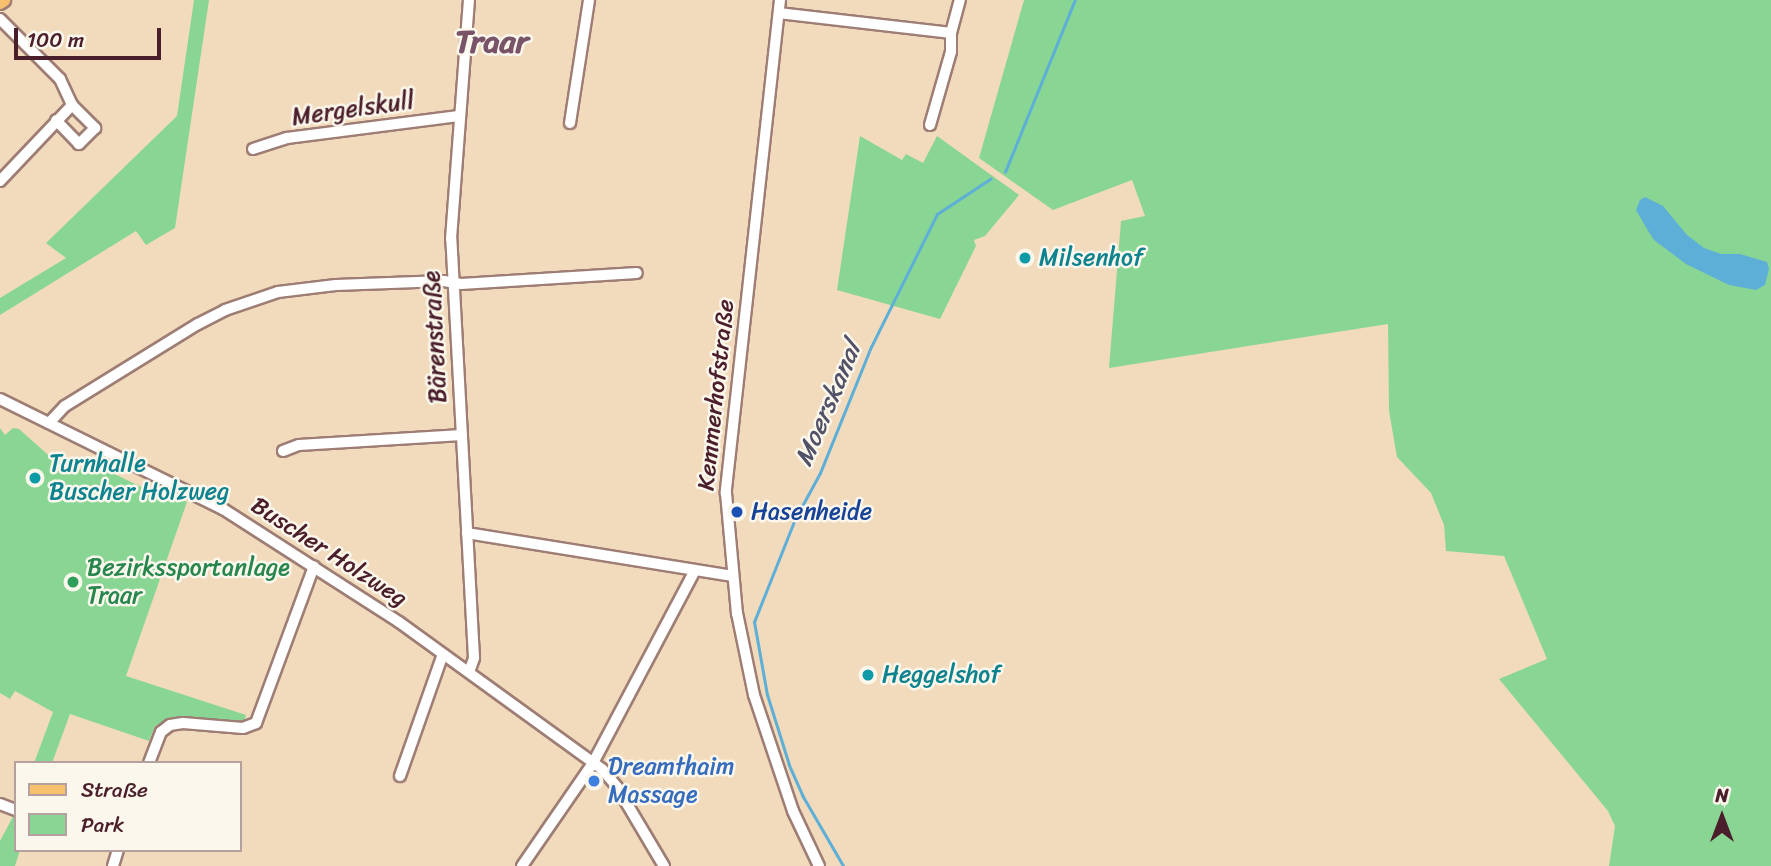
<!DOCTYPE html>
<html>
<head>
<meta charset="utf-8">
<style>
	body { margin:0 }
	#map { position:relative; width:1771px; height:866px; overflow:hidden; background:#f2dbbc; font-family:Sriracha,sans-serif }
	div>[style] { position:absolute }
	.green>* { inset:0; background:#89d694 }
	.water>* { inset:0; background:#5dafd8 }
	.stream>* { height:2.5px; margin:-1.25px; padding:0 1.25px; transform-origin:1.25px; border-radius:1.25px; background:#5dafd8 }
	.roads { filter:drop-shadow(2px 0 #9e7d74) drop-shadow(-2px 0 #9e7d74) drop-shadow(0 2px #9e7d74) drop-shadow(0 -2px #9e7d74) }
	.minor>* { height:10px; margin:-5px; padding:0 5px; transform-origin:5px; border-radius:5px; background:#fff }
	.major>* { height:14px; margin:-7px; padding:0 7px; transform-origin:7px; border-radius:7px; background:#f7c06c }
	.dots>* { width:19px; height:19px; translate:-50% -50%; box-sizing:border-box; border:4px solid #fbf7ec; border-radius:50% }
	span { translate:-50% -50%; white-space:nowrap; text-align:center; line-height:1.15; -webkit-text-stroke:5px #fbf7ec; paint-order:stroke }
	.street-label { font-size:24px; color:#4a1f2b }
	.culture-label { font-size:24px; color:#0d838f }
	.left { translate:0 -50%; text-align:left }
	.transit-label { font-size:24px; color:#164399 }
	.leisure-label { font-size:24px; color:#27864d }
	.shop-label { font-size:24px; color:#366cbe }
	.water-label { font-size:26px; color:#515168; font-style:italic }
	.district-label { font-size:32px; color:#795469; font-weight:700 }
	.legend { position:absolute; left:14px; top:761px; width:228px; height:91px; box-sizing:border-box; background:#fbf7ec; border:2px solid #b4a19f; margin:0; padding:9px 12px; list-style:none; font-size:21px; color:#4a1f2b }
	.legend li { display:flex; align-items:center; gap:14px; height:35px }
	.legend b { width:35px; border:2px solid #b4a19f }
	.north { position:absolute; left:1687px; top:782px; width:70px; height:70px; -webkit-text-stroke:5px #fbf7ec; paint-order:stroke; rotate:0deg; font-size:19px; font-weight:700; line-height:28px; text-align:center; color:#4a1f2b }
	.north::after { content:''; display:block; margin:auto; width:24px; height:32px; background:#4a1f2b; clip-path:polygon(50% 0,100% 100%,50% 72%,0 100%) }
	.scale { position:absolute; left:14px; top:28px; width:147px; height:32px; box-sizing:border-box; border:4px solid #4a1f2b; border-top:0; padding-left:9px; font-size:21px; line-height:24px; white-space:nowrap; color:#4a1f2b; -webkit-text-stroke:5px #fbf7ec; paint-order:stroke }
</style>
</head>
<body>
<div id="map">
	<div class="green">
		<i style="clip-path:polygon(194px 0,209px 0,175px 228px,146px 245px,136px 231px,0 315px,0 298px,66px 258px,46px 243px,177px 116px)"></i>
		<i style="clip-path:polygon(1024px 0,1771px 0,1771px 866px,1609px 866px,1615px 826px,1608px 811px,1499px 679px,1547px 659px,1504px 556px,1446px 551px,1444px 525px,1431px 493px,1397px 457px,1389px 411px,1388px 324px,1109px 368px,1121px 221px,1145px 216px,1132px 180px,1053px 210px,979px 158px)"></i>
		<i style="clip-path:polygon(860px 136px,902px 160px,906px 154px,923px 163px,937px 136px,1019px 195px,985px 236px,974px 240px,976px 246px,940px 319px,837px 290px)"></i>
		<i style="clip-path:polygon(0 428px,5px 435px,13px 428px,19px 429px,55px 461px,58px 458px,76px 474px,88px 461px,174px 503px,177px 497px,187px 502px,126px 676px,246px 715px,244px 723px,171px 719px,155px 726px,149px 741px,70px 714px,52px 763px,34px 763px,53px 712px,15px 691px,10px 699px,0 693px)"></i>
		<i style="clip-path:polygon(16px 811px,16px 850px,20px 850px,15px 866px,0 866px,0 841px)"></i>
	</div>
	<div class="water">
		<i style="clip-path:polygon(1645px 197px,1663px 206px,1687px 235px,1704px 248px,1721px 254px,1740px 254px,1767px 262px,1769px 269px,1765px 285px,1756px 290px,1729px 285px,1686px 264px,1654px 240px,1647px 229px,1636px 210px,1640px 200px)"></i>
	</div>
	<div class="stream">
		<i style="left:1005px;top:172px;width:186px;rotate:-67.9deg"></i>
		<i style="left:843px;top:866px;width:80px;rotate:-120.1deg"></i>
		<i style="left:803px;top:797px;width:35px;rotate:-114deg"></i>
		<i style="left:789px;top:765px;width:73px;rotate:-107.4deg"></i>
		<i style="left:767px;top:695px;width:74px;rotate:-100.1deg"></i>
		<i style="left:754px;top:622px;width:111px;rotate:-68.3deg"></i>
		<i style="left:795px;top:519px;width:52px;rotate:-61.5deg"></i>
		<i style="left:820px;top:473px;width:136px;rotate:-68deg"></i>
		<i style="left:871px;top:347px;width:148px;rotate:-63.6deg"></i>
		<i style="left:937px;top:214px;width:64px;rotate:-33.4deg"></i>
	</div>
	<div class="roads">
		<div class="minor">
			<i style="left:780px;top:0;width:496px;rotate:96.3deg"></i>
			<i style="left:726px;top:493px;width:121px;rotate:84.8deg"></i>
			<i style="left:737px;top:613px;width:84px;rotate:78.3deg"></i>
			<i style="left:754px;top:695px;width:122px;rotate:71.4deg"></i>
			<i style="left:793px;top:811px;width:61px;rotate:64.7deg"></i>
			<i style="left:779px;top:13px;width:173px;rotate:6.6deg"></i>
			<i style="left:0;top:19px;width:85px;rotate:45deg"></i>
			<i style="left:60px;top:79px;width:29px;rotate:65deg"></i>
			<i style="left:72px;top:105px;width:33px;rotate:45deg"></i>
			<i style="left:95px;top:128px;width:23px;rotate:135deg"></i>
			<i style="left:79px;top:144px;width:33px;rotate:-134deg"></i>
			<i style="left:570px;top:123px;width:124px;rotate:-81.2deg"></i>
			<i style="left:930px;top:125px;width:76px;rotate:-74deg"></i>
			<i style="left:951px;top:52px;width:19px;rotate:-90deg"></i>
			<i style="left:951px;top:33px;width:34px;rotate:-75deg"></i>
			<i style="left:253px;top:149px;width:36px;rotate:-18deg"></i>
			<i style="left:287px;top:138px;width:173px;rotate:-7.3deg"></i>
			<i style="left:0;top:181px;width:105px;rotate:-46.5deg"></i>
			<i style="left:0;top:399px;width:249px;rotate:26.3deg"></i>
			<i style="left:223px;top:509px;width:209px;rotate:32.7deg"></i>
			<i style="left:399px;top:622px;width:251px;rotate:35.9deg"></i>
			<i style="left:602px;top:769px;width:23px;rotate:50deg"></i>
			<i style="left:617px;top:787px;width:92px;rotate:59.3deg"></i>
			<i style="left:49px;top:423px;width:23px;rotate:-47deg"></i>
			<i style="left:65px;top:406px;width:156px;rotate:-31.7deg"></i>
			<i style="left:198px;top:324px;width:30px;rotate:-27deg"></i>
			<i style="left:225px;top:310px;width:56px;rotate:-18.8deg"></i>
			<i style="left:278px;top:292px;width:58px;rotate:-6.9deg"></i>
			<i style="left:336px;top:285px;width:108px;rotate:-2.1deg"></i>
			<i style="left:444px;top:281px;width:17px;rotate:10deg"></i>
			<i style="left:461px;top:284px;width:176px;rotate:-3.6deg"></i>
			<i style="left:283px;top:451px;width:17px;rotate:-21deg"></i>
			<i style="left:299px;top:445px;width:163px;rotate:-3.5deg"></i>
			<i style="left:467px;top:533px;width:269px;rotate:9.2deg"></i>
			<i style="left:469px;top:672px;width:15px;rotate:-70deg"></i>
			<i style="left:474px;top:658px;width:420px;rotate:-93.1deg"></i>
			<i style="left:451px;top:239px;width:240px;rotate:-85.7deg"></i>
			<i style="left:149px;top:763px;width:33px;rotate:-69deg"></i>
			<i style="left:161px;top:732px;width:11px;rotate:-38deg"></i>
			<i style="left:170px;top:725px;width:13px;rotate:-9deg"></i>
			<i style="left:183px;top:723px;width:60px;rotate:4.8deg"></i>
			<i style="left:243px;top:728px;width:14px;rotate:-21deg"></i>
			<i style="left:256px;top:723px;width:167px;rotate:-69.7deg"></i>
			<i style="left:400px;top:776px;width:129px;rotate:-70.6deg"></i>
			<i style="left:0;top:804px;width:17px;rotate:21deg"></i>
			<i style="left:113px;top:866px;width:17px;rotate:-73deg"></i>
			<i style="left:522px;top:866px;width:125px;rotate:-55.4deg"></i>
			<i style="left:593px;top:763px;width:218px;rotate:-62.1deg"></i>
		</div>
		<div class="major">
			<i style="left:0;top:2px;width:4px;rotate:-34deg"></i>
		</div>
	</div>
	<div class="dots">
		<i style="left:1025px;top:258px;background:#0f9aa8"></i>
		<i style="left:35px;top:478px;background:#0f9aa8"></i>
		<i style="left:737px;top:512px;background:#1a4fb4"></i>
		<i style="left:73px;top:582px;background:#2e9e5b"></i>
		<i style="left:868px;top:675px;background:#0f9aa8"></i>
		<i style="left:594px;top:781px;background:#3f7fe0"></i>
	</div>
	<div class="street-label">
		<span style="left:353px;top:109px;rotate:-8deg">Mergelskull</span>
		<span style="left:435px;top:337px;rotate:-93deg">Bärenstraße</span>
		<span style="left:716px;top:395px;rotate:-84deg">Kemmerhofstraße</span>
		<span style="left:329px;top:552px;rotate:33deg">Buscher Holzweg</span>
	</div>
	<div class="culture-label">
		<span class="left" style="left:1039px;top:258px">Milsenhof</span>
		<span class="left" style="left:49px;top:478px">Turnhalle<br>Buscher Holzweg</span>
		<span class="left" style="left:882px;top:675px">Heggelshof</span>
	</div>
	<div class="transit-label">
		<span class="left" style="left:751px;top:512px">Hasenheide</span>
	</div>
	<div class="leisure-label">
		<span class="left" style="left:87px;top:582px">Bezirkssportanlage<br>Traar</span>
	</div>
	<div class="shop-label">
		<span class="left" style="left:608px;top:781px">Dreamthaim<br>Massage</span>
	</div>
	<div class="water-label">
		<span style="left:828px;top:404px;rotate:-67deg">Moerskanal</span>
	</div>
	<div class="district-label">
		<span style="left:492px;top:42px">Traar</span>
	</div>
	<ul class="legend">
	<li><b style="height:9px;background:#f7c06c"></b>Straße</li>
	<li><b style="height:19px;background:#89d694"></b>Park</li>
	</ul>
	<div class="north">N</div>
	<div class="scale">100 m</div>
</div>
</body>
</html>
